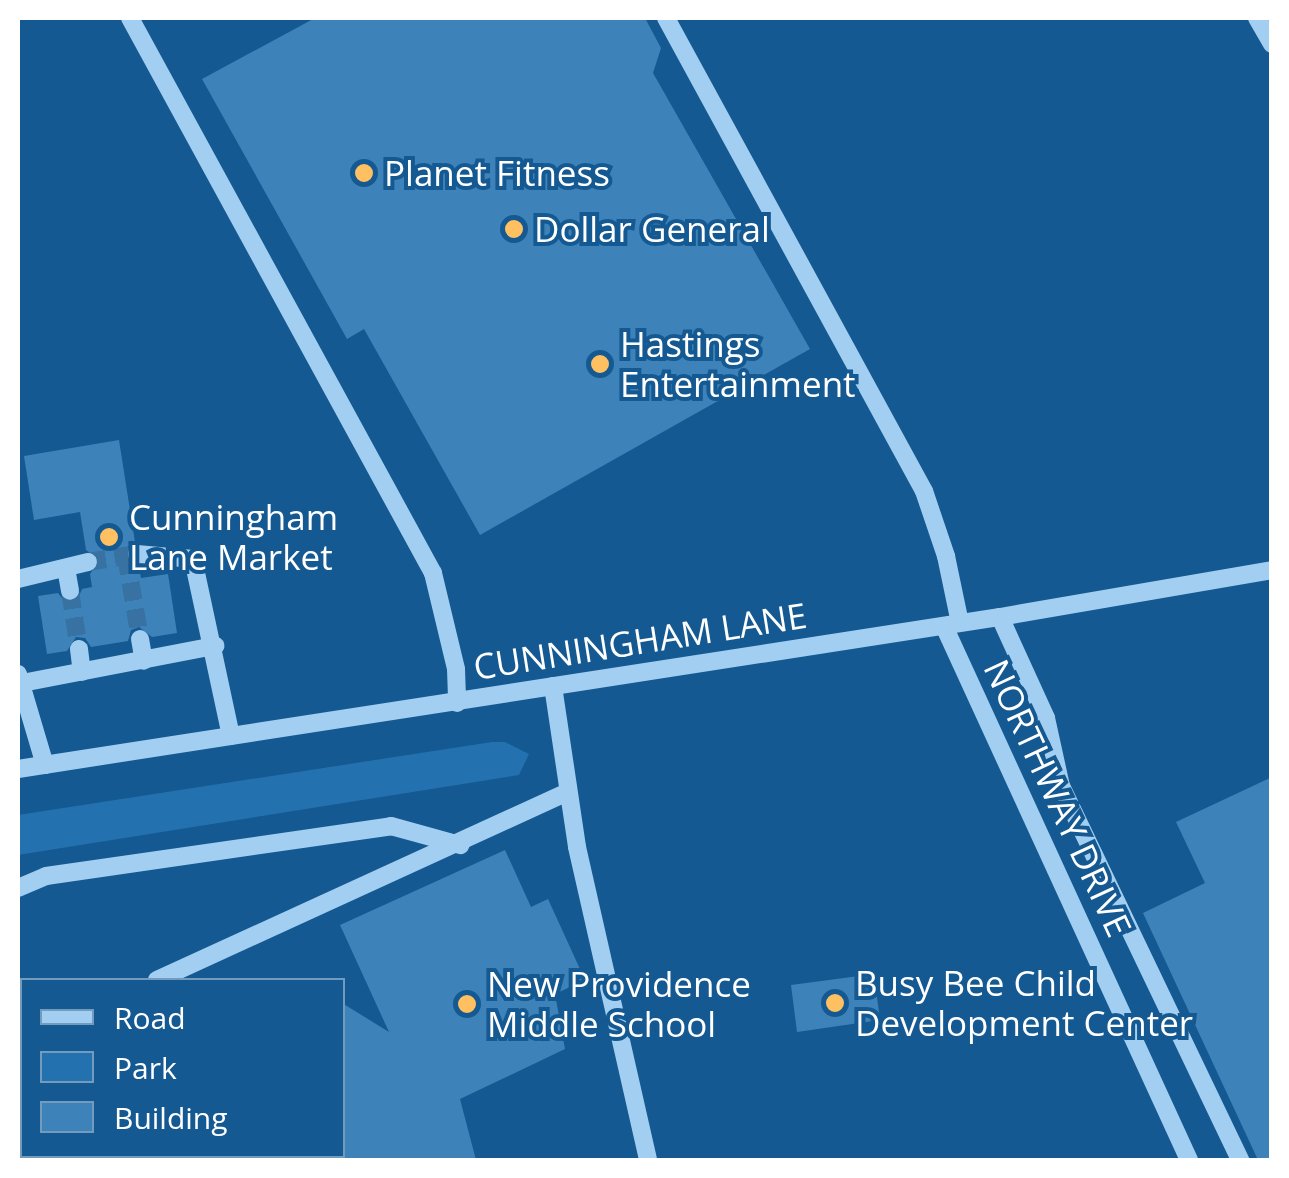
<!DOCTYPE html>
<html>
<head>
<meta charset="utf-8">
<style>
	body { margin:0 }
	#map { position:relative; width:1289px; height:1178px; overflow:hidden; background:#145992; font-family:"Open Sans",sans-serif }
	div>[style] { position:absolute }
	.green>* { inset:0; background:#2372af }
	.building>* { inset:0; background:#3d83ba }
	.minor-tunnel>* { height:18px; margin-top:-9px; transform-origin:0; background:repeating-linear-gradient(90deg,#3772a2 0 18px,transparent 0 27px) }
	.minor>* { height:18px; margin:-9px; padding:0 9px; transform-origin:9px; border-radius:9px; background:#a2cff1 }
	.dots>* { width:28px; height:28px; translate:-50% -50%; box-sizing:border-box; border:5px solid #145992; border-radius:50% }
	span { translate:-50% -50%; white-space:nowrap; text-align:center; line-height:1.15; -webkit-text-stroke:8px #145992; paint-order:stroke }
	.poi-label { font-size:35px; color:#fff }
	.left { translate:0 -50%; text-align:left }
	.street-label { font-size:35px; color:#fff }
	.frame { position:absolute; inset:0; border:20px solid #fff; pointer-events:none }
	.legend { position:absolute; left:20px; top:978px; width:325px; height:180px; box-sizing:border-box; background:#145992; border:2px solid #729bbe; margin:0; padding:12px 18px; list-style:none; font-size:30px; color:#fff }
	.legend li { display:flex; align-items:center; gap:20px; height:50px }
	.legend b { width:50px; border:2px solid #729bbe }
</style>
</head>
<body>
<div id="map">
	<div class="green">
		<i style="clip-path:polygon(492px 742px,505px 742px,529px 754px,519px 775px,18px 855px,18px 815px)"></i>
	</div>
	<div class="building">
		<i style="clip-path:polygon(315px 18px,645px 18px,661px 48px,653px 73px,810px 349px,480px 535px,364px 329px,347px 339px,202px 79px)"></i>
		<i style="clip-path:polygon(119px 440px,135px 542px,126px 548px,125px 558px,139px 567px,141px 578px,168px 574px,177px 633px,152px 637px,139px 627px,131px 630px,128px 641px,91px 647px,85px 638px,76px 637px,67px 651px,47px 654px,38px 596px,58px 593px,65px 602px,77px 601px,82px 589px,92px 587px,90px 574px,100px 560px,86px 550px,80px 512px,34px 520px,24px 456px)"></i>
		<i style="clip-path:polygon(1272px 777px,1272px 1160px,1258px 1160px,1143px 913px,1205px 883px,1176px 822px)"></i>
		<i style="clip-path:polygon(505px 850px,531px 907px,548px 899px,585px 980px,555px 994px,565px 1049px,460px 1099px,476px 1160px,342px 1160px,342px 1003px,389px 1032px,340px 925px)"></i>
		<i style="clip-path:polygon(874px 974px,880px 1020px,797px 1032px,791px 985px)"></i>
	</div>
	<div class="minor-tunnel">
		<i style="left:126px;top:556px;width:84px;rotate:80.4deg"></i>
		<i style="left:88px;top:562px;width:50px;rotate:-9.3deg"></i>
		<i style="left:70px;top:591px;width:59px;rotate:81.2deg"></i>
	</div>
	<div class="minor">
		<i style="left:130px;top:18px;width:632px;rotate:61.37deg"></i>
		<i style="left:433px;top:573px;width:99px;rotate:76.5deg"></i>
		<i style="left:456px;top:669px;width:34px;rotate:88deg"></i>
		<i style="left:666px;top:18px;width:539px;rotate:61.39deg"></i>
		<i style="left:924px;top:491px;width:69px;rotate:71.3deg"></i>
		<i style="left:946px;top:556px;width:68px;rotate:78.2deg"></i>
		<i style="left:1257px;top:18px;width:30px;rotate:60deg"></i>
		<i style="left:137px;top:554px;width:56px;rotate:5.1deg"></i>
		<i style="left:193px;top:559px;width:181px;rotate:77.9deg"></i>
		<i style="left:66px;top:568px;width:23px;rotate:80deg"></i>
		<i style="left:18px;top:579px;width:72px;rotate:-13.7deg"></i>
		<i style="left:1000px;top:617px;width:111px;rotate:65.5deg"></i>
		<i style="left:1046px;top:718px;width:70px;rotate:77.6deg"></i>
		<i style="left:1061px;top:786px;width:415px;rotate:64.4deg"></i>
		<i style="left:944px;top:626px;width:588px;rotate:65.35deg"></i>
		<i style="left:140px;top:639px;width:22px;rotate:80deg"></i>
		<i style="left:79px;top:649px;width:23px;rotate:83deg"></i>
		<i style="left:18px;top:674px;width:95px;rotate:73.5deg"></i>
		<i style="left:22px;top:683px;width:197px;rotate:-10.9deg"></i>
		<i style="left:553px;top:686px;width:163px;rotate:81.5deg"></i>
		<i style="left:577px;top:847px;width:321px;rotate:77.2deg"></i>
		<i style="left:18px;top:769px;width:994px;rotate:-8.8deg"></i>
		<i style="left:1000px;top:617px;width:276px;rotate:-9.8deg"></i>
		<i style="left:18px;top:888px;width:30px;rotate:-23deg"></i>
		<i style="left:46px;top:876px;width:349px;rotate:-8.2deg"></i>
		<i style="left:391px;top:826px;width:72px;rotate:15.4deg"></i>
		<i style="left:157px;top:980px;width:452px;rotate:-24.6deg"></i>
		<i style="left:18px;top:1023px;width:4px"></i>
	</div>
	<div class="dots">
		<i style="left:364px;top:173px;background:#ffc062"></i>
		<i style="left:514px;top:229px;background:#ffc062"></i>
		<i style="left:600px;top:364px;background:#ffc062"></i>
		<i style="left:109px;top:537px;background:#ffc062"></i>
		<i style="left:835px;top:1003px;background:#ffc062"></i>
		<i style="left:467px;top:1004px;background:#ffc062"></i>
	</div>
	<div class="poi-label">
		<span class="left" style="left:384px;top:173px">Planet Fitness</span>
		<span class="left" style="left:534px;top:229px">Dollar General</span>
		<span class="left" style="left:620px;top:364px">Hastings<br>Entertainment</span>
		<span class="left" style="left:129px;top:537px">Cunningham<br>Lane Market</span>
		<span class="left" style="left:855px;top:1003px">Busy Bee Child<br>Development Center</span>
		<span class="left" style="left:487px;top:1004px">New Providence<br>Middle School</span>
	</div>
	<div class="street-label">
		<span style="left:640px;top:641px;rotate:-9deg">CUNNINGHAM LANE</span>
		<span style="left:1058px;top:798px;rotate:65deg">NORTHWAY DRIVE</span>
	</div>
	<div class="frame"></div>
	<ul class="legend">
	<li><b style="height:12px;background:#a2cff1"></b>Road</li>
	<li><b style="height:28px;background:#2372af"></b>Park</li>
	<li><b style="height:28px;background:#3d83ba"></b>Building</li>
	</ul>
</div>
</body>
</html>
